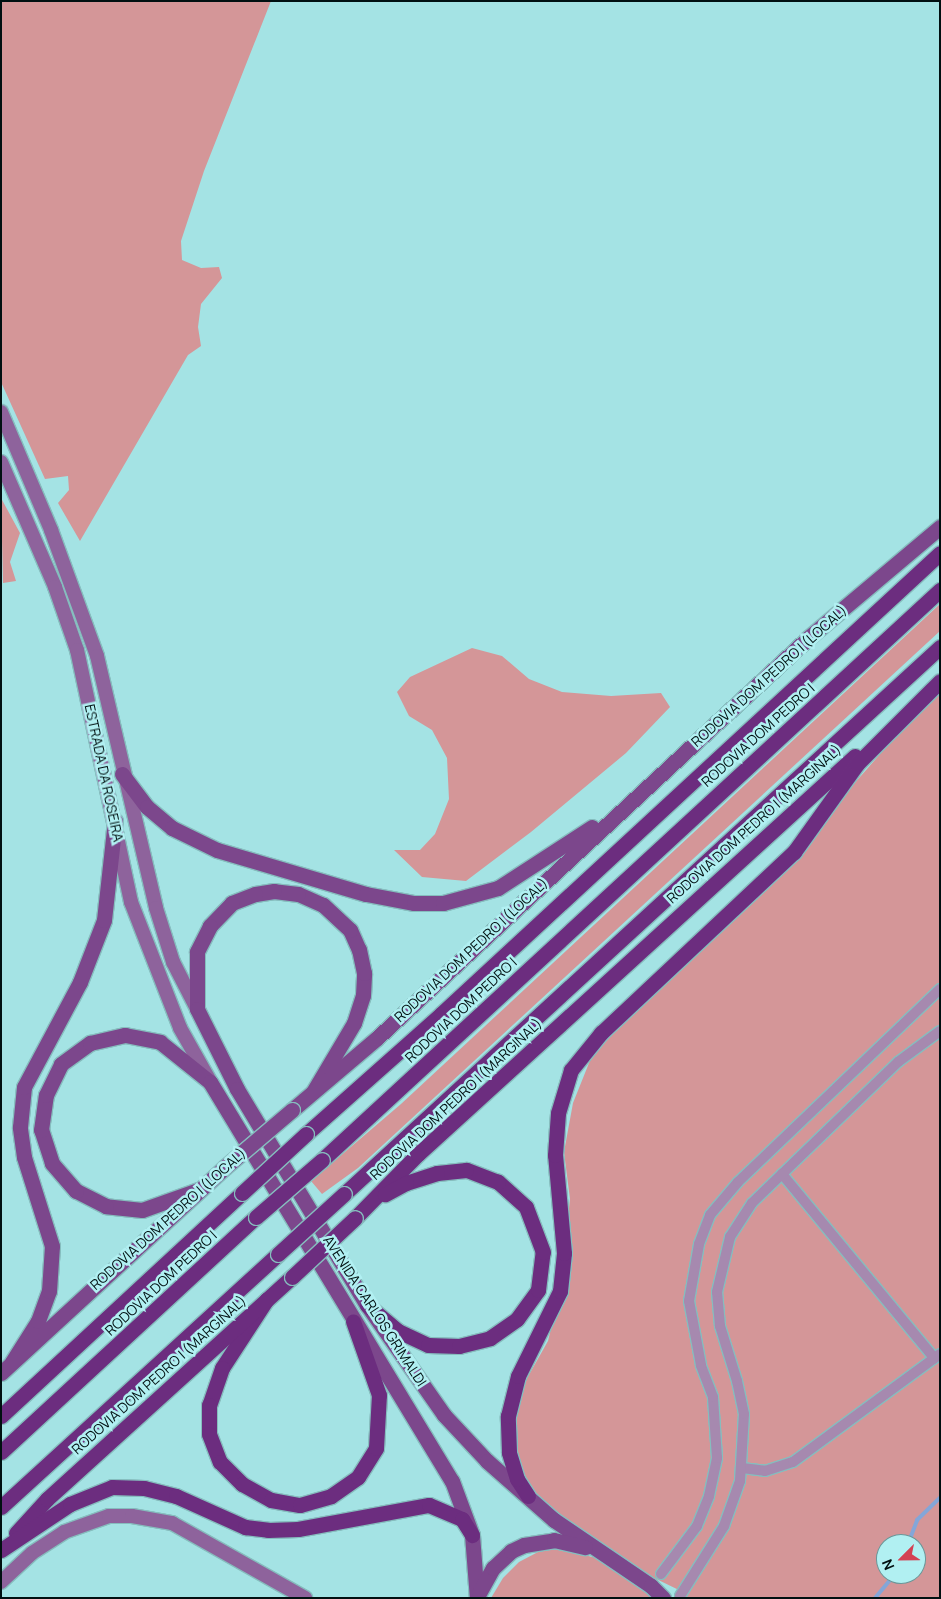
<!DOCTYPE html>
<html>
<head>
<meta charset="utf-8">
<style>
	body { margin:0 }
	#map { position:relative; width:941px; height:1599px; overflow:hidden; background:#a4e3e4; font-family:Manrope,sans-serif }
	div>[style] { position:absolute }
	.green>* { inset:0; background:#d49698 }
	.stream>* { height:4px; margin:-2px; padding:0 2px; transform-origin:2px; border-radius:2px; background:#84a6d8 }
	.roads { filter:drop-shadow(1px 0 #86bdbe) drop-shadow(-1px 0 #86bdbe) drop-shadow(0 1px #86bdbe) drop-shadow(0 -1px #86bdbe) }
	.street>* { height:10px; margin:-5px; padding:0 5px; transform-origin:5px; border-radius:5px; background:#a689af }
	.secondary>* { height:14px; margin:-7px; padding:0 7px; transform-origin:7px; border-radius:7px; background:#8e639c }
	.primary>* { height:15px; margin:-7.5px; padding:0 7.5px; transform-origin:7.5px; border-radius:7.5px; background:#7c478c }
	.highway>* { height:15px; margin:-7.5px; padding:0 7.5px; transform-origin:7.5px; border-radius:7.5px; background:#6c2d7f }
	.bridges { filter:drop-shadow(1px 0 #86bdbe) drop-shadow(-1px 0 #86bdbe) drop-shadow(0 1px #86bdbe) drop-shadow(0 -1px #86bdbe) }
	.primary-bridge>* { height:15px; margin:-7.5px; padding:0 7.5px; transform-origin:7.5px; border-radius:7.5px; background:#7c478c }
	.highway-bridge>* { height:15px; margin:-7.5px; padding:0 7.5px; transform-origin:7.5px; border-radius:7.5px; background:#6c2d7f }
	span { translate:-50% -50%; white-space:nowrap; text-align:center; line-height:1.15; -webkit-text-stroke:5px #b1f0f2; paint-order:stroke }
	.street-label { font-size:14px; color:#001011 }
	.frame { position:absolute; inset:0; border:2px solid #001011; pointer-events:none }
	.north { position:absolute; left:876px; top:1534px; width:50px; height:50px; box-sizing:border-box; background:#b1f0f2; border:1px solid #6a9698; border-radius:50%; rotate:247deg; font-size:14px; font-weight:700; line-height:20px; text-align:center; color:#001011 }
	.north::after { content:''; display:block; margin:auto; width:18px; height:22px; background:#d34254; clip-path:polygon(50% 0,100% 100%,50% 72%,0 100%) }
</style>
</head>
<body>
<div id="map">
	<div class="green">
		<i style="clip-path:polygon(1px 1px,271px 1px,204px 171px,181px 241px,182px 260px,201px 268px,219px 267px,222px 278px,201px 304px,198px 327px,201px 346px,188px 355px,80px 541px,58px 503px,69px 490px,68px 476px,45px 479px,1px 382px)"></i>
		<i style="clip-path:polygon(1px 498px,20px 533px,10px 562px,16px 581px,3px 583px)"></i>
		<i style="clip-path:polygon(940px 604px,940px 631px,358px 1168px,322px 1194px,311px 1181px,401px 1104px)"></i>
		<i style="clip-path:polygon(472px 648px,502px 656px,529px 679px,562px 692px,611px 696px,661px 693px,670px 707px,626px 753px,531px 832px,466px 881px,422px 877px,394px 850px,420px 850px,435px 834px,449px 799px,447px 758px,432px 730px,409px 716px,397px 692px,410px 677px)"></i>
		<i style="clip-path:polygon(evenodd,940px 686px,940px 1598px,688px 1598px,685px 1593px,605px 1554px,517px 1479px,512px 1431px,526px 1380px,548px 1341px,560px 1291px,570px 1199px,564px 1152px,573px 1103px,601px 1033px,794px 852px,940px 686px,886px 1544px,916px 1544px,916px 1574px,886px 1574px,886px 1544px)"></i>
		<i style="clip-path:polygon(557px 1548px,600px 1559px,653px 1598px,491px 1598px,503px 1578px,519px 1562px,538px 1552px)"></i>
	</div>
	<div class="stream">
		<i style="left:908px;top:1544px;width:26px;rotate:-69deg"></i>
		<i style="left:917px;top:1520px;width:32px;rotate:-44deg"></i>
		<i style="left:875px;top:1598px;width:31px;rotate:-50deg"></i>
	</div>
	<div class="roads">
		<div class="street">
			<i style="left:782px;top:1174px;width:239px;rotate:50.4deg"></i>
			<i style="left:742px;top:1468px;width:23px;rotate:7deg"></i>
			<i style="left:765px;top:1471px;width:29px;rotate:-18deg"></i>
			<i style="left:793px;top:1462px;width:182px;rotate:-36.3deg"></i>
			<i style="left:661px;top:1574px;width:60px;rotate:-53.1deg"></i>
			<i style="left:697px;top:1526px;width:32px;rotate:-68deg"></i>
			<i style="left:709px;top:1496px;width:39px;rotate:-78deg"></i>
			<i style="left:717px;top:1458px;width:61px;rotate:-93.8deg"></i>
			<i style="left:713px;top:1397px;width:34px;rotate:-111deg"></i>
			<i style="left:701px;top:1365px;width:65px;rotate:-100.6deg"></i>
			<i style="left:689px;top:1301px;width:58px;rotate:-80deg"></i>
			<i style="left:699px;top:1244px;width:31px;rotate:-69deg"></i>
			<i style="left:710px;top:1215px;width:43px;rotate:-49.7deg"></i>
			<i style="left:738px;top:1182px;width:279px;rotate:-43.7deg"></i>
			<i style="left:680px;top:1596px;width:83px;rotate:-57.8deg"></i>
			<i style="left:724px;top:1526px;width:48px;rotate:-70.4deg"></i>
			<i style="left:740px;top:1481px;width:67px;rotate:-86.6deg"></i>
			<i style="left:744px;top:1414px;width:34px;rotate:-102deg"></i>
			<i style="left:737px;top:1381px;width:58px;rotate:-107.2deg"></i>
			<i style="left:720px;top:1326px;width:34px;rotate:-95deg"></i>
			<i style="left:717px;top:1292px;width:57px;rotate:-76.7deg"></i>
			<i style="left:730px;top:1237px;width:40px;rotate:-57.1deg"></i>
			<i style="left:752px;top:1203px;width:203px;rotate:-44deg"></i>
			<i style="left:898px;top:1062px;width:52px;rotate:-36.4deg"></i>
		</div>
		<div class="secondary">
			<i style="left:1px;top:412px;width:128px;rotate:67deg"></i>
			<i style="left:51px;top:530px;width:134px;rotate:69.9deg"></i>
			<i style="left:97px;top:656px;width:259px;rotate:76.8deg"></i>
			<i style="left:156px;top:908px;width:57px;rotate:72.5deg"></i>
			<i style="left:173px;top:962px;width:53px;rotate:62.9deg"></i>
			<i style="left:1px;top:462px;width:136px;rotate:66.6deg"></i>
			<i style="left:55px;top:587px;width:67px;rotate:70.8deg"></i>
			<i style="left:77px;top:650px;width:258px;rotate:77.9deg"></i>
			<i style="left:131px;top:902px;width:135px;rotate:68.7deg"></i>
			<i style="left:180px;top:1028px;width:61px;rotate:60.5deg"></i>
			<i style="left:1px;top:1582px;width:42px;rotate:-43.1deg"></i>
			<i style="left:32px;top:1553px;width:38px;rotate:-33deg"></i>
			<i style="left:64px;top:1532px;width:48px;rotate:-19.6deg"></i>
			<i style="left:109px;top:1516px;width:23px"></i>
			<i style="left:132px;top:1516px;width:41px;rotate:9.9deg"></i>
			<i style="left:172px;top:1523px;width:153px;rotate:29.4deg"></i>
		</div>
		<div class="primary">
			<i style="left:122px;top:774px;width:41px;rotate:52.9deg"></i>
			<i style="left:147px;top:807px;width:33px;rotate:40deg"></i>
			<i style="left:172px;top:828px;width:50px;rotate:26.1deg"></i>
			<i style="left:217px;top:850px;width:155px;rotate:16.5deg"></i>
			<i style="left:366px;top:894px;width:49px;rotate:10.6deg"></i>
			<i style="left:414px;top:903px;width:29px"></i>
			<i style="left:443px;top:903px;width:57px;rotate:-15.3deg"></i>
			<i style="left:498px;top:888px;width:112px;rotate:-33deg"></i>
			<i style="left:313px;top:1092px;width:80px;rotate:-59.3deg"></i>
			<i style="left:354px;top:1023px;width:29px;rotate:-72deg"></i>
			<i style="left:363px;top:995px;width:22px;rotate:-87deg"></i>
			<i style="left:364px;top:973px;width:24px;rotate:-102deg"></i>
			<i style="left:359px;top:950px;width:22px;rotate:-114deg"></i>
			<i style="left:350px;top:930px;width:37px;rotate:-137deg"></i>
			<i style="left:323px;top:905px;width:27px;rotate:-156deg"></i>
			<i style="left:298px;top:894px;width:24px;rotate:-173deg"></i>
			<i style="left:274px;top:891px;width:19px;rotate:171deg"></i>
			<i style="left:255px;top:894px;width:25px;rotate:159deg"></i>
			<i style="left:232px;top:903px;width:32px;rotate:134deg"></i>
			<i style="left:210px;top:926px;width:29px;rotate:117deg"></i>
			<i style="left:197px;top:952px;width:57px;rotate:90deg"></i>
			<i style="left:197px;top:1009px;width:89px;rotate:63.4deg"></i>
			<i style="left:237px;top:1089px;width:252px;rotate:59deg"></i>
			<i style="left:367px;top:1305px;width:134px;rotate:55deg"></i>
			<i style="left:444px;top:1415px;width:63px;rotate:46.9deg"></i>
			<i style="left:487px;top:1461px;width:89px;rotate:41.4deg"></i>
			<i style="left:554px;top:1520px;width:117px;rotate:34.2deg"></i>
			<i style="left:651px;top:1586px;width:17px;rotate:45deg"></i>
			<i style="left:292px;top:1110px;width:111px;rotate:-40.3deg"></i>
			<i style="left:377px;top:1038px;width:587px;rotate:-42.86deg"></i>
			<i style="left:807px;top:639px;width:174px;rotate:-40.1deg"></i>
			<i style="left:198px;top:1190px;width:59px;rotate:160.3deg"></i>
			<i style="left:142px;top:1210px;width:36px;rotate:-174deg"></i>
			<i style="left:106px;top:1206px;width:34px;rotate:-153deg"></i>
			<i style="left:76px;top:1191px;width:37px;rotate:-131deg"></i>
			<i style="left:52px;top:1163px;width:35px;rotate:-108deg"></i>
			<i style="left:41px;top:1130px;width:35px;rotate:-82deg"></i>
			<i style="left:46px;top:1095px;width:34px;rotate:-64deg"></i>
			<i style="left:61px;top:1064px;width:36px;rotate:-36deg"></i>
			<i style="left:90px;top:1043px;width:36px;rotate:-13deg"></i>
			<i style="left:125px;top:1035px;width:36px;rotate:11deg"></i>
			<i style="left:160px;top:1042px;width:64px;rotate:38.7deg"></i>
			<i style="left:210px;top:1082px;width:467px;rotate:58.8deg"></i>
			<i style="left:452px;top:1481px;width:58px;rotate:69.7deg"></i>
			<i style="left:472px;top:1535px;width:63px;rotate:85.5deg"></i>
			<i style="left:12px;top:1362px;width:49px;rotate:-57.6deg"></i>
			<i style="left:38px;top:1321px;width:32px;rotate:-70deg"></i>
			<i style="left:49px;top:1291px;width:45px;rotate:-86.2deg"></i>
			<i style="left:52px;top:1246px;width:93px;rotate:-107.5deg"></i>
			<i style="left:24px;top:1157px;width:30px;rotate:-98deg"></i>
			<i style="left:20px;top:1127px;width:40px;rotate:-84.3deg"></i>
			<i style="left:24px;top:1087px;width:119px;rotate:-61.9deg"></i>
			<i style="left:80px;top:982px;width:66px;rotate:-68.8deg"></i>
			<i style="left:104px;top:920px;width:100px;rotate:-83.7deg"></i>
			<i style="left:1px;top:1373px;width:304px;rotate:-42.6deg"></i>
			<i style="left:479px;top:1593px;width:29px;rotate:-61deg"></i>
			<i style="left:493px;top:1568px;width:25px;rotate:-43deg"></i>
			<i style="left:511px;top:1551px;width:14px;rotate:-25deg"></i>
			<i style="left:524px;top:1545px;width:30px;rotate:-9deg"></i>
			<i style="left:554px;top:1540px;width:32px;rotate:13deg"></i>
		</div>
		<div class="highway">
			<i style="left:306px;top:1134px;width:181px;rotate:-41.6deg"></i>
			<i style="left:441px;top:1014px;width:679px;rotate:-42.73deg"></i>
			<i style="left:322px;top:1160px;width:841px;rotate:-42.69deg"></i>
			<i style="left:344px;top:1194px;width:809px;rotate:-42.55deg"></i>
			<i style="left:355px;top:1218px;width:90px;rotate:-45.5deg"></i>
			<i style="left:418px;top:1154px;width:591px;rotate:-42.33deg"></i>
			<i style="left:267px;top:1299px;width:82px;rotate:123.1deg"></i>
			<i style="left:222px;top:1368px;width:39px;rotate:109deg"></i>
			<i style="left:209px;top:1405px;width:29px;rotate:90deg"></i>
			<i style="left:209px;top:1434px;width:30px;rotate:69deg"></i>
			<i style="left:220px;top:1462px;width:31px;rotate:45deg"></i>
			<i style="left:242px;top:1484px;width:33px;rotate:29deg"></i>
			<i style="left:271px;top:1500px;width:29px;rotate:10deg"></i>
			<i style="left:300px;top:1505px;width:32px;rotate:-16deg"></i>
			<i style="left:331px;top:1496px;width:33px;rotate:-35deg"></i>
			<i style="left:358px;top:1477px;width:34px;rotate:-58deg"></i>
			<i style="left:376px;top:1448px;width:53px;rotate:-86.8deg"></i>
			<i style="left:379px;top:1395px;width:78px;rotate:-109.4deg"></i>
			<i style="left:367px;top:1305px;width:40px;rotate:40deg"></i>
			<i style="left:398px;top:1331px;width:33px;rotate:25deg"></i>
			<i style="left:428px;top:1345px;width:31px;rotate:2deg"></i>
			<i style="left:459px;top:1346px;width:32px;rotate:-14deg"></i>
			<i style="left:490px;top:1338px;width:33px;rotate:-35deg"></i>
			<i style="left:517px;top:1319px;width:36px;rotate:-54deg"></i>
			<i style="left:538px;top:1290px;width:38px;rotate:-83deg"></i>
			<i style="left:543px;top:1252px;width:48px;rotate:-110.7deg"></i>
			<i style="left:526px;top:1207px;width:38px;rotate:-138deg"></i>
			<i style="left:498px;top:1182px;width:34px;rotate:-159deg"></i>
			<i style="left:466px;top:1170px;width:29px;rotate:174deg"></i>
			<i style="left:437px;top:1173px;width:33px;rotate:162deg"></i>
			<i style="left:406px;top:1183px;width:24px;rotate:152deg"></i>
			<i style="left:1px;top:1416px;width:328px;rotate:-42.8deg"></i>
			<i style="left:1px;top:1452px;width:347px;rotate:-42.7deg"></i>
			<i style="left:528px;top:1496px;width:20px;rotate:-123deg"></i>
			<i style="left:517px;top:1479px;width:28px;rotate:-107deg"></i>
			<i style="left:509px;top:1452px;width:36px;rotate:-92deg"></i>
			<i style="left:508px;top:1416px;width:41px;rotate:-76deg"></i>
			<i style="left:518px;top:1376px;width:95px;rotate:-63.7deg"></i>
			<i style="left:560px;top:1291px;width:38px;rotate:-84deg"></i>
			<i style="left:564px;top:1253px;width:98px;rotate:-95.2deg"></i>
			<i style="left:555px;top:1155px;width:42px;rotate:-85.9deg"></i>
			<i style="left:558px;top:1113px;width:45px;rotate:-73.2deg"></i>
			<i style="left:571px;top:1070px;width:48px;rotate:-51deg"></i>
			<i style="left:601px;top:1033px;width:265px;rotate:-43.2deg"></i>
			<i style="left:794px;top:852px;width:108px;rotate:-54.4deg"></i>
			<i style="left:857px;top:764px;width:117px;rotate:-45deg"></i>
			<i style="left:1px;top:1507px;width:375px;rotate:-42.4deg"></i>
			<i style="left:16px;top:1533px;width:46px;rotate:-47.6deg"></i>
			<i style="left:47px;top:1499px;width:331px;rotate:-42.2deg"></i>
			<i style="left:1px;top:1550px;width:83px;rotate:-33.7deg"></i>
			<i style="left:70px;top:1504px;width:45px;rotate:-22deg"></i>
			<i style="left:112px;top:1487px;width:32px;rotate:2deg"></i>
			<i style="left:144px;top:1488px;width:33px;rotate:14deg"></i>
			<i style="left:176px;top:1496px;width:76px;rotate:24.2deg"></i>
			<i style="left:245px;top:1527px;width:23px;rotate:7deg"></i>
			<i style="left:268px;top:1530px;width:30px;rotate:-2deg"></i>
			<i style="left:298px;top:1529px;width:133px;rotate:-10.4deg"></i>
			<i style="left:429px;top:1505px;width:36px;rotate:23deg"></i>
			<i style="left:462px;top:1519px;width:19px;rotate:58deg"></i>
		</div>
	</div>
	<div class="bridges">
		<div class="primary-bridge">
			<i style="left:225px;top:1167px;width:88px;rotate:-40.4deg"></i>
		</div>
		<div class="highway-bridge">
			<i style="left:242px;top:1193px;width:87px;rotate:-42.7deg"></i>
			<i style="left:256px;top:1217px;width:87px;rotate:-40.8deg"></i>
			<i style="left:278px;top:1254px;width:89px;rotate:-42.3deg"></i>
			<i style="left:292px;top:1277px;width:86px;rotate:-43.1deg"></i>
		</div>
	</div>
	<div class="street-label">
		<span style="left:769px;top:676px;rotate:-42deg">RODOVIA DOM PEDRO I (LOCAL)</span>
		<span style="left:758px;top:735px;rotate:-42deg">RODOVIA DOM PEDRO I</span>
		<span style="left:104px;top:773px;rotate:78deg">ESTRADA DA ROSEIRA</span>
		<span style="left:754px;top:824px;rotate:-42deg">RODOVIA DOM PEDRO I (MARGINAL)</span>
		<span style="left:471px;top:950px;rotate:-43deg">RODOVIA DOM PEDRO I (LOCAL)</span>
		<span style="left:461px;top:1010px;rotate:-43deg">RODOVIA DOM PEDRO I</span>
		<span style="left:456px;top:1099px;rotate:-43deg">RODOVIA DOM PEDRO I (MARGINAL)</span>
		<span style="left:168px;top:1219px;rotate:-42deg">RODOVIA DOM PEDRO I (LOCAL)</span>
		<span style="left:161px;top:1283px;rotate:-43deg">RODOVIA DOM PEDRO I</span>
		<span style="left:375px;top:1311px;rotate:57deg">AVENIDA CARLOS GRIMALDI</span>
		<span style="left:159px;top:1375px;rotate:-42deg">RODOVIA DOM PEDRO I (MARGINAL)</span>
	</div>
	<div class="frame"></div>
	<div class="north">N</div>
</div>
</body>
</html>
